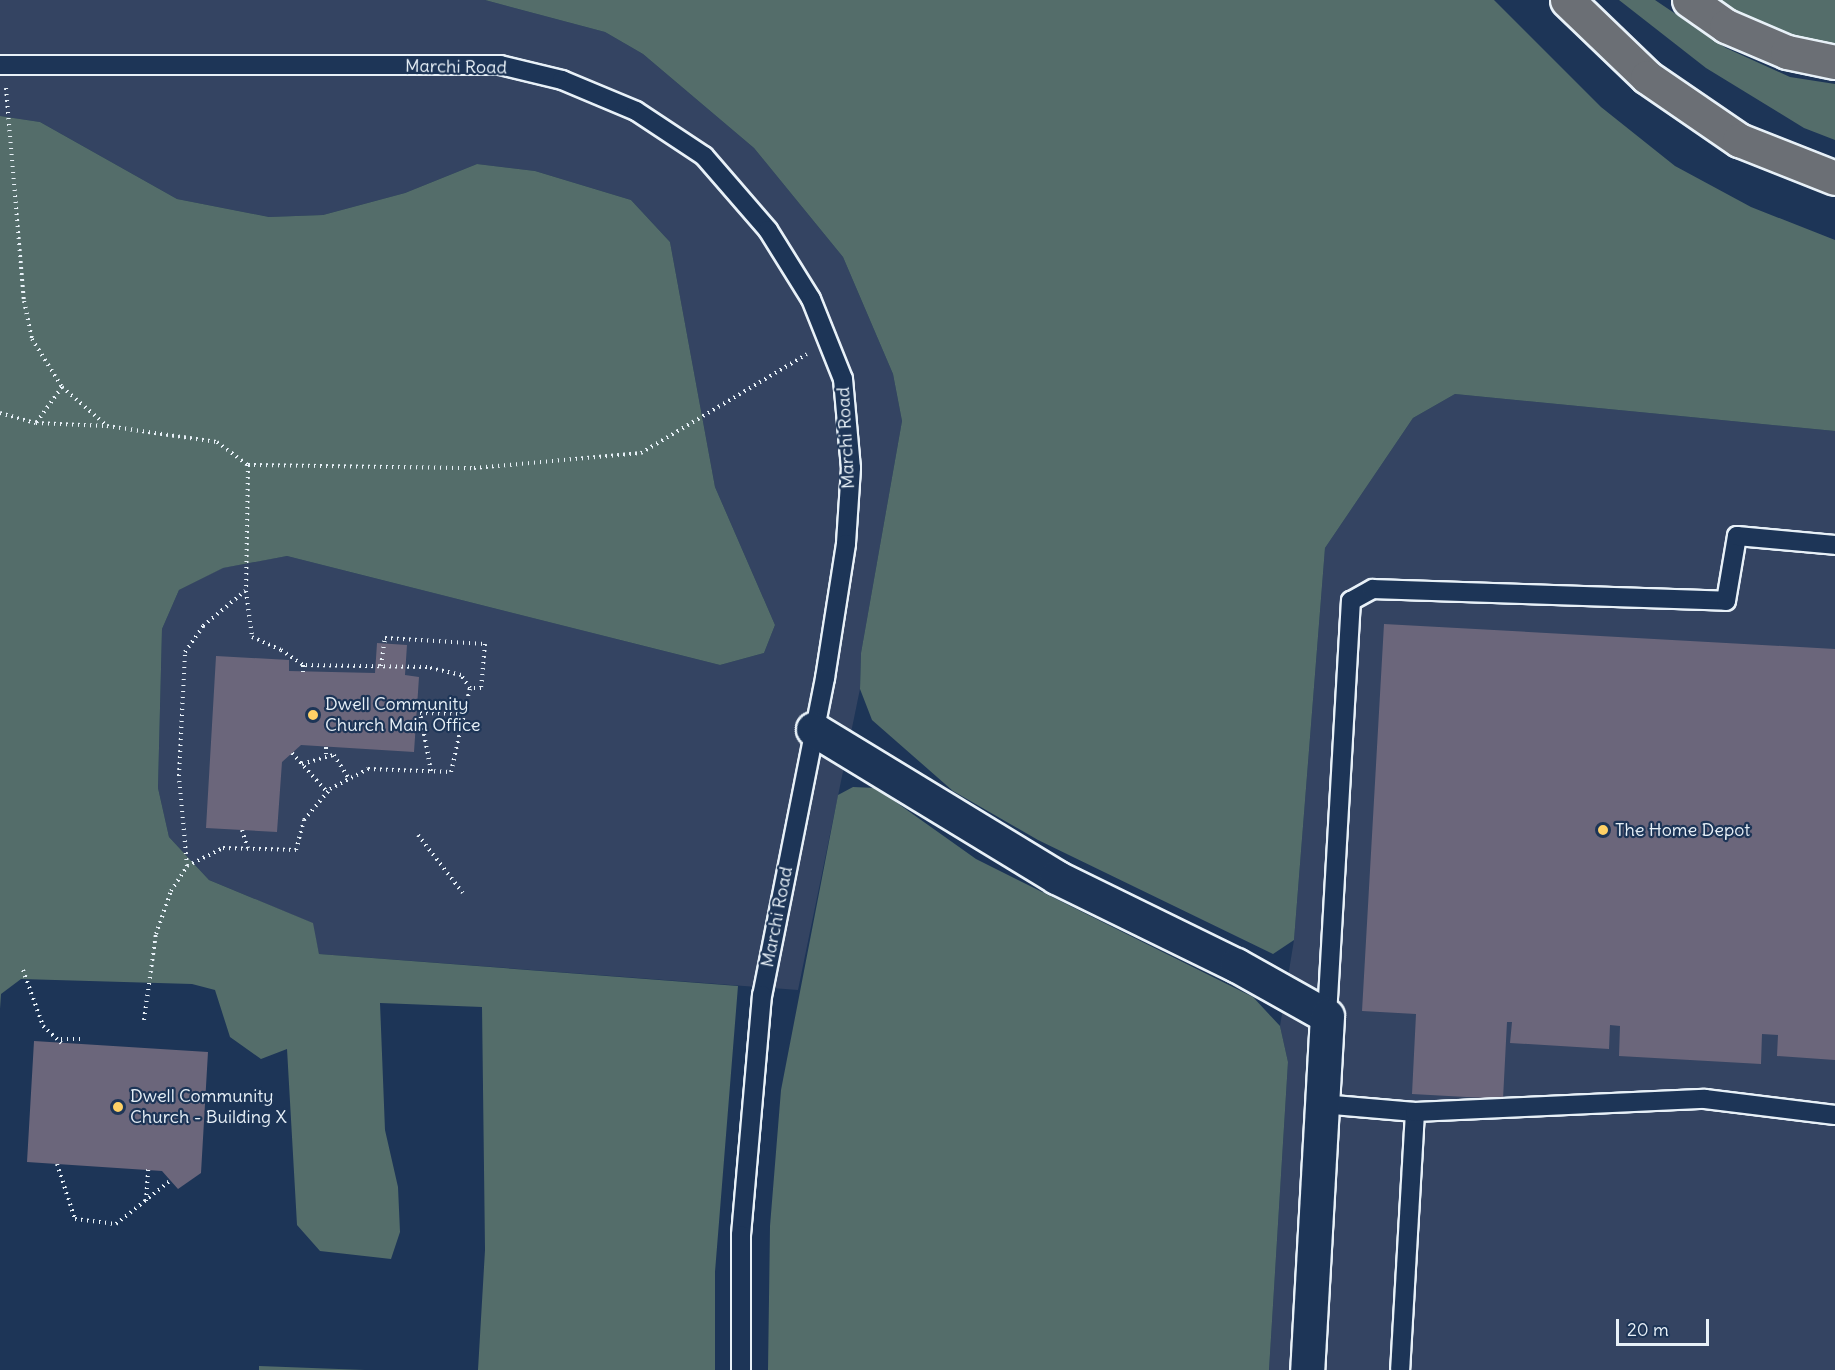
<!DOCTYPE html>
<html>
<head>
<meta charset="utf-8">
<style>
	body { margin:0 }
	#map { position:relative; width:1835px; height:1370px; overflow:hidden; background:#1d3557; font-family:Delius,sans-serif }
	div>[style] { position:absolute }
	.built>* { inset:0; background:#344462 }
	.green>* { inset:0; background:#546d6a }
	.building>* { inset:0; background:#6b667b }
	.path>* { height:4px; margin-top:-2px; transform-origin:0; background:repeating-linear-gradient(90deg,#e8f1f8 0 1.5px,transparent 0 6px) }
	.roads { filter:drop-shadow(2px 0 #e8f1f8) drop-shadow(-2px 0 #e8f1f8) drop-shadow(0 2px #e8f1f8) drop-shadow(0 -2px #e8f1f8) }
	.service>* { height:18px; margin:-9px; padding:0 9px; transform-origin:9px; border-radius:9px; background:#1d3557 }
	.minor>* { height:33px; margin:-16.5px; padding:0 16.5px; transform-origin:16.5px; border-radius:16.5px; background:#1d3557 }
	.motorway>* { height:33px; margin:-16.5px; padding:0 16.5px; transform-origin:16.5px; border-radius:16.5px; background:#6b6f75 }
	.dots>* { width:16px; height:16px; translate:-50% -50%; box-sizing:border-box; border:3px solid #1d3557; border-radius:50% }
	span { translate:-50% -50%; white-space:nowrap; text-align:center; line-height:1.15; -webkit-text-stroke:4.5px #1d3557; paint-order:stroke }
	.street-label { font-size:18px; color:#e8f1f8 }
	.poi-label { font-size:18px; color:#e8f1f8 }
	.left { translate:0 -50%; text-align:left }
	.scale { position:absolute; left:1616px; top:1319px; width:93px; height:27px; box-sizing:border-box; border:3px solid #e8f1f8; border-top:0; padding-left:8px; font-size:18px; line-height:21px; white-space:nowrap; color:#e8f1f8; -webkit-text-stroke:4px #1d3557; paint-order:stroke }
</style>
</head>
<body>
<div id="map">
	<div class="built">
		<i style="clip-path:polygon(0 0,485px 0,605px 32px,643px 54px,754px 148px,843px 257px,893px 374px,902px 421px,861px 653px,860px 689px,798px 990px,319px 954px,312px 923px,209px 880px,169px 837px,158px 788px,162px 629px,179px 590px,222px 568px,287px 556px,720px 665px,764px 653px,775px 625px,715px 487px,670px 242px,631px 200px,535px 171px,477px 164px,405px 193px,323px 215px,269px 217px,177px 199px,40px 122px,0 116px)"></i>
		<i style="clip-path:polygon(1455px 394px,1835px 431px,1835px 1370px,1269px 1370px,1288px 1062px,1280px 1026px,1294px 940px,1325px 548px,1413px 418px)"></i>
	</div>
	<div class="green">
		<i style="clip-path:polygon(485px 0,1494px 0,1601px 107px,1675px 166px,1751px 207px,1835px 240px,1835px 431px,1455px 394px,1413px 418px,1325px 548px,1294px 940px,1273px 954px,1038px 840px,953px 791px,872px 720px,860px 689px,861px 653px,902px 421px,893px 374px,843px 257px,754px 148px,643px 54px,605px 32px)"></i>
		<i style="clip-path:polygon(1619px 0,1655px 0,1726px 48px,1790px 77px,1835px 84px,1835px 140px,1804px 128px,1706px 68px)"></i>
		<i style="clip-path:polygon(1701px 0,1835px 0,1835px 51px,1748px 27px)"></i>
		<i style="clip-path:polygon(0 116px,40px 122px,177px 199px,269px 217px,323px 215px,405px 193px,477px 164px,535px 171px,631px 200px,670px 242px,715px 487px,775px 625px,764px 653px,720px 665px,287px 556px,223px 568px,179px 590px,162px 629px,158px 788px,169px 837px,209px 880px,313px 923px,319px 954px,738px 986px,715px 1272px,715px 1370px,478px 1370px,485px 1250px,482px 1007px,380px 1003px,385px 1130px,398px 1187px,400px 1232px,391px 1259px,320px 1251px,297px 1225px,287px 1049px,261px 1059px,230px 1037px,215px 990px,192px 984px,21px 979px,1px 994px,0 1009px)"></i>
		<i style="clip-path:polygon(853px 787px,876px 788px,976px 859px,1253px 997px,1280px 1026px,1288px 1062px,1269px 1370px,768px 1370px,770px 1226px,781px 1090px,838px 795px)"></i>
		<i style="clip-path:polygon(259px 1366px,365px 1370px,259px 1370px)"></i>
	</div>
	<div class="building">
		<i style="clip-path:polygon(1384px 624px,1835px 649px,1835px 1060px,1777px 1056px,1778px 1035px,1762px 1034px,1761px 1064px,1619px 1056px,1620px 1026px,1610px 1025px,1609px 1049px,1510px 1043px,1512px 1022px,1507px 1022px,1503px 1099px,1412px 1094px,1416px 1014px,1362px 1011px)"></i>
		<i style="clip-path:polygon(377px 643px,407px 645px,405px 675px,419px 677px,414px 752px,301px 745px,282px 762px,277px 832px,206px 828px,216px 656px,289px 660px,289px 671px,375px 673px)"></i>
		<i style="clip-path:polygon(34px 1041px,208px 1052px,201px 1173px,178px 1189px,162px 1171px,27px 1162px)"></i>
	</div>
	<div class="path">
		<i style="left:6px;top:88px;width:214px;rotate:85.2deg"></i>
		<i style="left:24px;top:301px;width:39px;rotate:78deg"></i>
		<i style="left:32px;top:339px;width:57px;rotate:58deg"></i>
		<i style="left:62px;top:387px;width:60px;rotate:40.9deg"></i>
		<i style="left:107px;top:426px;width:111px;rotate:8.3deg"></i>
		<i style="left:217px;top:442px;width:39px;rotate:37deg"></i>
		<i style="left:248px;top:465px;width:126px;rotate:90.9deg"></i>
		<i style="left:246px;top:591px;width:46px;rotate:82.6deg"></i>
		<i style="left:252px;top:637px;width:32px;rotate:24deg"></i>
		<i style="left:281px;top:650px;width:27px;rotate:34deg"></i>
		<i style="left:303px;top:665px;width:7px;rotate:90deg"></i>
		<i style="left:62px;top:387px;width:44px;rotate:125.8deg"></i>
		<i style="left:36px;top:423px;width:69px;rotate:2.5deg"></i>
		<i style="left:0;top:413px;width:37px;rotate:16deg"></i>
		<i style="left:248px;top:465px;width:226px;rotate:0.8deg"></i>
		<i style="left:474px;top:468px;width:168px;rotate:-5.1deg"></i>
		<i style="left:641px;top:453px;width:193px;rotate:-30.8deg"></i>
		<i style="left:381px;top:666px;width:28px;rotate:-82deg"></i>
		<i style="left:385px;top:638px;width:100px;rotate:3.4deg"></i>
		<i style="left:485px;top:644px;width:44px;rotate:95.2deg"></i>
		<i style="left:481px;top:688px;width:11px;rotate:180deg"></i>
		<i style="left:326px;top:747px;width:7px;rotate:90deg"></i>
		<i style="left:292px;top:753px;width:52px;rotate:48.1deg"></i>
		<i style="left:302px;top:764px;width:33px;rotate:-16deg"></i>
		<i style="left:334px;top:755px;width:26px;rotate:58deg"></i>
		<i style="left:431px;top:771px;width:59px;rotate:-100.7deg"></i>
		<i style="left:420px;top:713px;width:44px;rotate:1.3deg"></i>
		<i style="left:242px;top:830px;width:19px;rotate:72deg"></i>
		<i style="left:418px;top:835px;width:73px;rotate:52.2deg"></i>
		<i style="left:187px;top:866px;width:90px;rotate:-95.1deg"></i>
		<i style="left:179px;top:776px;width:124px;rotate:-87.2deg"></i>
		<i style="left:185px;top:652px;width:32px;rotate:-55deg"></i>
		<i style="left:203px;top:626px;width:55px;rotate:-39.8deg"></i>
		<i style="left:23px;top:970px;width:59px;rotate:70.3deg"></i>
		<i style="left:43px;top:1026px;width:25px;rotate:43deg"></i>
		<i style="left:144px;top:1020px;width:87px;rotate:-82.1deg"></i>
		<i style="left:156px;top:934px;width:46px;rotate:-70.8deg"></i>
		<i style="left:171px;top:891px;width:30px;rotate:-57deg"></i>
		<i style="left:187px;top:866px;width:40px;rotate:-26.6deg"></i>
		<i style="left:223px;top:848px;width:73px;rotate:1.6deg"></i>
		<i style="left:296px;top:850px;width:31px;rotate:-75deg"></i>
		<i style="left:304px;top:820px;width:40px;rotate:-50deg"></i>
		<i style="left:330px;top:789px;width:43px;rotate:-27.8deg"></i>
		<i style="left:368px;top:769px;width:83px;rotate:2.1deg"></i>
		<i style="left:451px;top:772px;width:86px;rotate:-77.3deg"></i>
		<i style="left:470px;top:688px;width:16px;rotate:-125deg"></i>
		<i style="left:461px;top:675px;width:35px;rotate:-167deg"></i>
		<i style="left:427px;top:667px;width:124px;rotate:-179.1deg"></i>
		<i style="left:61px;top:1039px;width:20px"></i>
		<i style="left:57px;top:1164px;width:58px;rotate:71.9deg"></i>
		<i style="left:75px;top:1219px;width:41px;rotate:7deg"></i>
		<i style="left:116px;top:1224px;width:70px;rotate:-38.7deg"></i>
		<i style="left:146px;top:1201px;width:32px;rotate:-86deg"></i>
	</div>
	<div class="roads">
		<div class="service">
			<i style="left:0;top:65px;width:500px"></i>
			<i style="left:500px;top:65px;width:64px;rotate:13.6deg"></i>
			<i style="left:562px;top:80px;width:80px;rotate:22.7deg"></i>
			<i style="left:636px;top:111px;width:82px;rotate:33.5deg"></i>
			<i style="left:704px;top:156px;width:98px;rotate:49.1deg"></i>
			<i style="left:768px;top:230px;width:81px;rotate:58.1deg"></i>
			<i style="left:811px;top:299px;width:86px;rotate:68.2deg"></i>
			<i style="left:843px;top:379px;width:89px;rotate:84.9deg"></i>
			<i style="left:851px;top:468px;width:76px;rotate:93.8deg"></i>
			<i style="left:846px;top:544px;width:136px;rotate:98.9deg"></i>
			<i style="left:825px;top:678px;width:323px;rotate:101.2deg"></i>
			<i style="left:762px;top:995px;width:241px;rotate:95deg"></i>
			<i style="left:741px;top:1235px;width:135px;rotate:90deg"></i>
			<i style="left:1327px;top:1016px;width:416px;rotate:-86.7deg"></i>
			<i style="left:1351px;top:601px;width:25px;rotate:-29deg"></i>
			<i style="left:1373px;top:589px;width:353px;rotate:1.9deg"></i>
			<i style="left:1726px;top:601px;width:66px;rotate:-80.4deg"></i>
			<i style="left:1737px;top:536px;width:98px;rotate:5.2deg"></i>
			<i style="left:1322px;top:1104px;width:93px;rotate:4.9deg"></i>
			<i style="left:1415px;top:1112px;width:258px;rotate:93.3deg"></i>
			<i style="left:1415px;top:1112px;width:290px;rotate:-2.6deg"></i>
			<i style="left:1705px;top:1099px;width:131px;rotate:7deg"></i>
		</div>
		<div class="minor">
			<i style="left:813px;top:729px;width:285px;rotate:31.3deg"></i>
			<i style="left:1056px;top:877px;width:200px;rotate:26.1deg"></i>
			<i style="left:1236px;top:965px;width:104px;rotate:29.3deg"></i>
			<i style="left:1327px;top:1016px;width:355px;rotate:93.2deg"></i>
		</div>
		<div class="motorway">
			<i style="left:1567px;top:0;width:111px;rotate:43.9deg"></i>
			<i style="left:1647px;top:77px;width:112px;rotate:34.4deg"></i>
			<i style="left:1739px;top:140px;width:103px;rotate:21.6deg"></i>
			<i style="left:1689px;top:0;width:45px;rotate:35.1deg"></i>
			<i style="left:1726px;top:26px;width:66px;rotate:23.1deg"></i>
			<i style="left:1787px;top:52px;width:49px;rotate:11.8deg"></i>
		</div>
	</div>
	<div class="dots">
		<i style="left:313px;top:715px;background:#ffd166"></i>
		<i style="left:1603px;top:830px;background:#ffd166"></i>
		<i style="left:118px;top:1107px;background:#ffd166"></i>
	</div>
	<div class="street-label">
		<span style="left:456px;top:67px;rotate:1deg">Marchi Road</span>
		<span style="left:846px;top:438px;rotate:-93deg">Marchi Road</span>
		<span style="left:777px;top:917px;rotate:-79deg">Marchi Road</span>
	</div>
	<div class="poi-label">
		<span class="left" style="left:325px;top:715px">Dwell Community<br>Church Main Office</span>
		<span class="left" style="left:1615px;top:830px">The Home Depot</span>
		<span class="left" style="left:130px;top:1107px">Dwell Community<br>Church - Building X</span>
	</div>
	<div class="scale">20 m</div>
</div>
</body>
</html>
